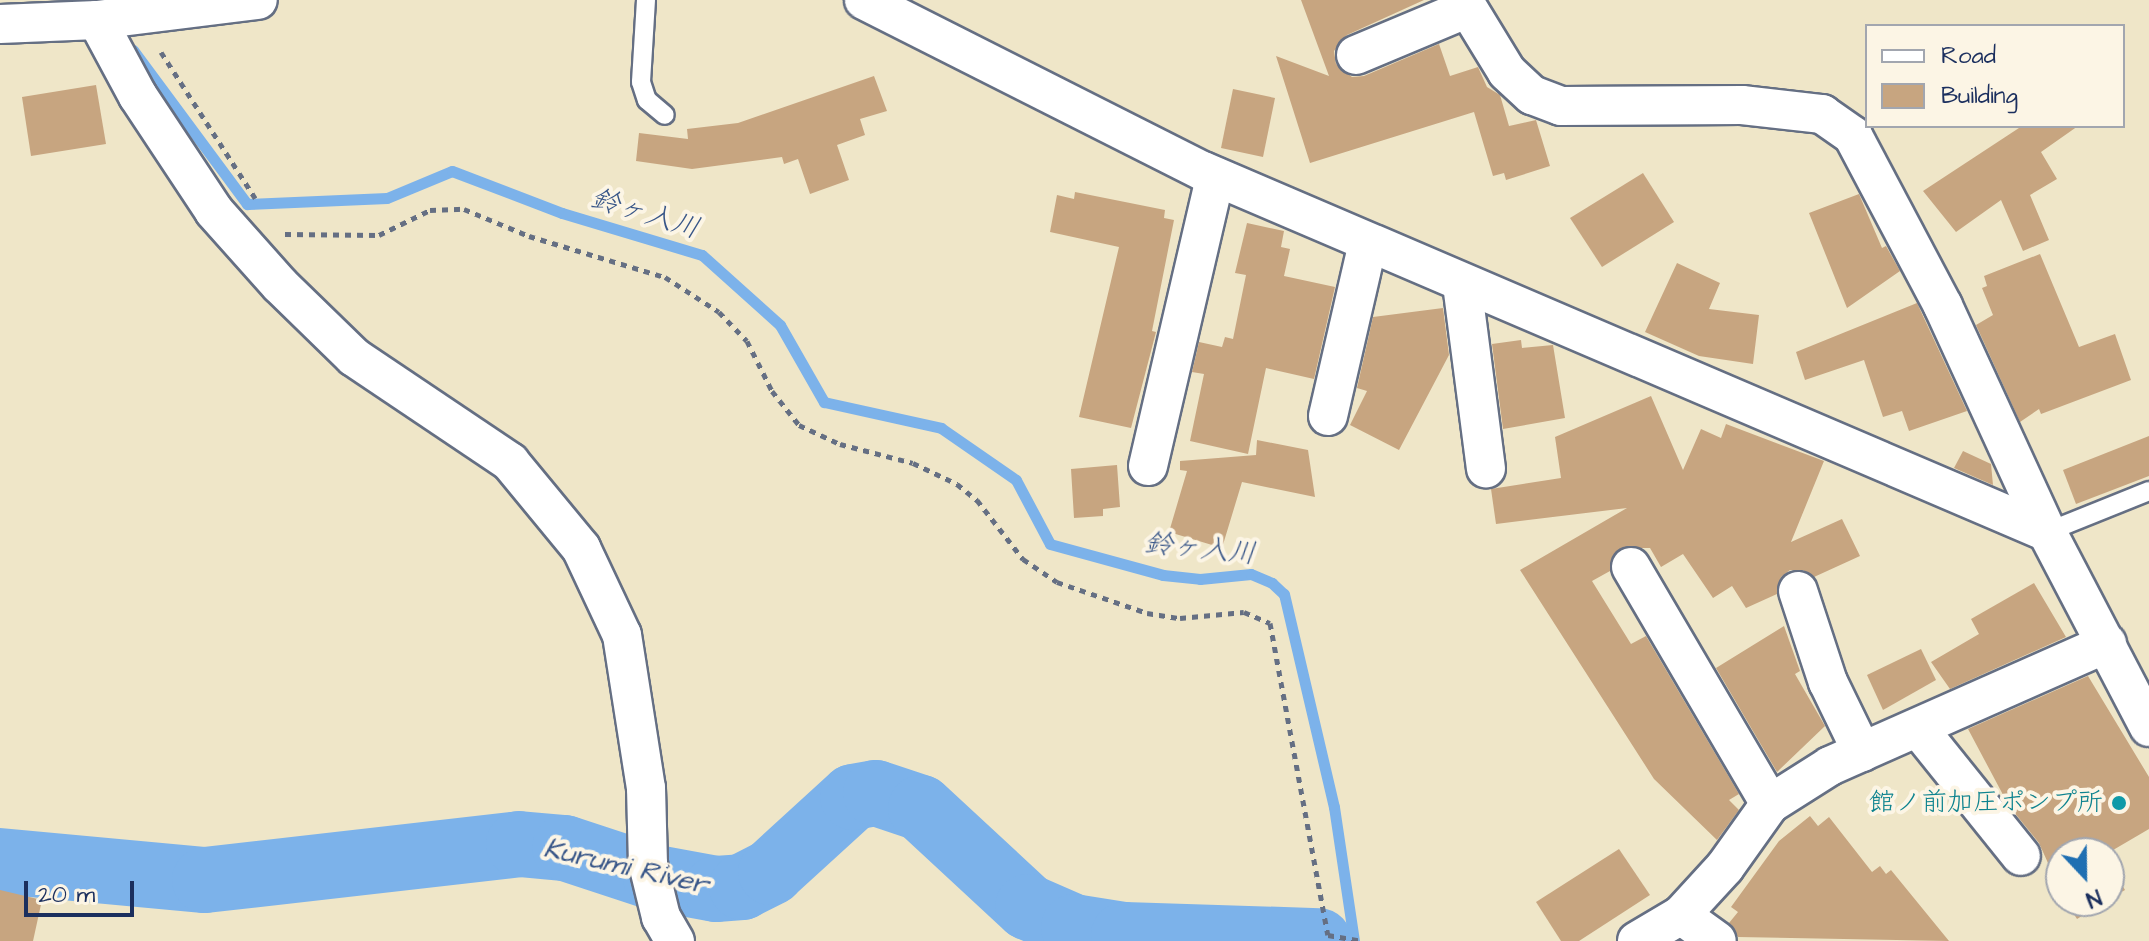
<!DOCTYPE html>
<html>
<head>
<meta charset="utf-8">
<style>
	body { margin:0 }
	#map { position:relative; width:2149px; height:941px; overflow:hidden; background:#efe6c8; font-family:"Architects Daughter","Klee One",sans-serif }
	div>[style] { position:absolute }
	.stream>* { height:11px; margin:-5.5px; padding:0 5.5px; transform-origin:5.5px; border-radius:5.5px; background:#7cb2ea }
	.river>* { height:66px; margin:-33px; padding:0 33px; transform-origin:33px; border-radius:33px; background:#7cb2ea }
	.building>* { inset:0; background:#c7a580 }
	.path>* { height:5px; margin-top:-2.5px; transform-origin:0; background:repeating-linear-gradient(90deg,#656f83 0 6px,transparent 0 12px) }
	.roads { filter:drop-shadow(2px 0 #656f83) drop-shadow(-2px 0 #656f83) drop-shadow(0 2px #656f83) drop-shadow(0 -2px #656f83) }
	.lane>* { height:18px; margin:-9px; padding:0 9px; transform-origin:9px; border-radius:9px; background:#fff }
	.street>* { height:38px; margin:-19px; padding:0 19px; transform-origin:19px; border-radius:19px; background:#fff }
	.dots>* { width:22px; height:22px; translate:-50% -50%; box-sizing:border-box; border:4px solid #fcf5e5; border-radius:50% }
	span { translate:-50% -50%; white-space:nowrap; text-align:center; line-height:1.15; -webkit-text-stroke:8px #fcf5e5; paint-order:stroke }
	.culture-label { font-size:26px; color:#0d838f }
	.right { translate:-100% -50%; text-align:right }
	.water-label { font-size:28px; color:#385688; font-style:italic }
	.legend { position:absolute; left:1865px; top:24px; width:260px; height:104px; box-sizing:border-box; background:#fcf5e5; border:2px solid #a2a6af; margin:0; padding:10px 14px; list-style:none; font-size:24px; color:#1b2f5e }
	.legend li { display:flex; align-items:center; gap:16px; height:40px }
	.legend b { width:40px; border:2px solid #a2a6af }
	.north { position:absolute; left:2045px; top:837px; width:80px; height:80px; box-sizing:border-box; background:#fcf5e5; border:2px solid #a2a6af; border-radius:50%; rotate:158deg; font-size:22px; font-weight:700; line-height:32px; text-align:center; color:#1b2f5e }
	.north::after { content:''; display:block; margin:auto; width:28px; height:36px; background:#1f6fb2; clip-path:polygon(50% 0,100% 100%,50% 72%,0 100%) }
	.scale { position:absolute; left:24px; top:881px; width:110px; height:36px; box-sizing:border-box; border:4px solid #1b2f5e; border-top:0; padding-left:10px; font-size:24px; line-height:28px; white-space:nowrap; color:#1b2f5e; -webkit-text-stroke:6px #fcf5e5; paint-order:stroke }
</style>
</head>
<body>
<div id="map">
	<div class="stream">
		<i style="left:133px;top:50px;width:192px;rotate:53.5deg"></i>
		<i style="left:247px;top:204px;width:140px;rotate:-2.5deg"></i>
		<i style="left:387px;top:198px;width:70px;rotate:-22.6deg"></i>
		<i style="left:452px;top:171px;width:118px;rotate:20.9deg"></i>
		<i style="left:562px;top:213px;width:146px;rotate:16.7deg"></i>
		<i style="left:702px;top:255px;width:105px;rotate:41.9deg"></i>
		<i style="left:780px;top:325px;width:89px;rotate:60.3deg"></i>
		<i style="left:824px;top:402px;width:120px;rotate:12.5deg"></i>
		<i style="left:941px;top:428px;width:91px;rotate:34.7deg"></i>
		<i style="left:1016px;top:480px;width:72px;rotate:62deg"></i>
		<i style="left:1050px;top:544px;width:117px;rotate:15.3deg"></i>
		<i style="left:1163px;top:575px;width:37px;rotate:6deg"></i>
		<i style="left:1200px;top:579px;width:51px;rotate:-5.6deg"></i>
		<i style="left:1251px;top:574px;width:23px;rotate:23deg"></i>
		<i style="left:1272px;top:583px;width:16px;rotate:43deg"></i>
		<i style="left:1284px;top:594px;width:219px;rotate:76.8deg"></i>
		<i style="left:1334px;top:807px;width:135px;rotate:81.5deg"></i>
	</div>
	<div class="river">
		<i style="left:0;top:861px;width:206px;rotate:5.3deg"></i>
		<i style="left:205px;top:880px;width:316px;rotate:-6.5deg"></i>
		<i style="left:519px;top:844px;width:46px;rotate:5deg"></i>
		<i style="left:565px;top:848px;width:96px;rotate:18.2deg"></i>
		<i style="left:656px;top:878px;width:61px;rotate:10.4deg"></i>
		<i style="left:716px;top:889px;width:26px;rotate:-4deg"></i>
		<i style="left:742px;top:887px;width:33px;rotate:-27deg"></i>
		<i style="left:771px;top:872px;width:111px;rotate:-42.4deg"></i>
		<i style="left:853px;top:797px;width:23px;rotate:-10deg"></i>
		<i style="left:876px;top:793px;width:47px;rotate:18.4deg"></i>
		<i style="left:921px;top:808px;width:146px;rotate:42.8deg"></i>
		<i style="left:1028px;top:907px;width:50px;rotate:23.5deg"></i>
		<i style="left:1074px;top:927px;width:51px;rotate:9.1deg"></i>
		<i style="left:1124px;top:935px;width:195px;rotate:1.8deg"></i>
	</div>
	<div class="building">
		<i style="clip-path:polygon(1301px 0,1424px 0,1347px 35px,1334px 51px,1336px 64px,1352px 77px,1364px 76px,1439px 44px,1450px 76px,1478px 67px,1487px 87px,1500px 95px,1509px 126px,1536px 120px,1550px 166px,1506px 180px,1504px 173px,1493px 176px,1474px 112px,1310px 163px,1276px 56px,1329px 76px)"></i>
		<i style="clip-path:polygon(874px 76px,887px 111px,860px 119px,865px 135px,837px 145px,849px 180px,810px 194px,798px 159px,784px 164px,782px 157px,692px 169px,636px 161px,639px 133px,688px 139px,687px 129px,738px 123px)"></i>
		<i style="clip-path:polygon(96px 85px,106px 144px,31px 156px,22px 97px)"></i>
		<i style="clip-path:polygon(1233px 89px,1275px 98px,1263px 157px,1221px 148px)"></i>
		<i style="clip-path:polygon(2022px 126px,2078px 126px,2041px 152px,2057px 179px,2030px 195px,2049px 240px,2023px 251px,2001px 200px,1956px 232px,1923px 191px)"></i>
		<i style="clip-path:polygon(1643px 173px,1674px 222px,1602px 267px,1570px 218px)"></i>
		<i style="clip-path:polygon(1075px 192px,1165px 210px,1164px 218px,1174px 220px,1152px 331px,1156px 332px,1131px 428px,1079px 417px,1119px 247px,1050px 232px,1057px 195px,1074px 199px)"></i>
		<i style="clip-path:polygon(1859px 194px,1882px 248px,1886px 246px,1900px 271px,1847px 308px,1809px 213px)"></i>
		<i style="clip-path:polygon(1247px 223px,1284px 231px,1281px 247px,1290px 249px,1284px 276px,1335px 287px,1314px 379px,1266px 368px,1248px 454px,1190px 441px,1204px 374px,1192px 372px,1199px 342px,1222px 347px,1225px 337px,1233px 339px,1246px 275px,1235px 273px)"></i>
		<i style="clip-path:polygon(2040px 254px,2079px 347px,2115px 334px,2131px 380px,2041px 414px,2039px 409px,2020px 422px,1976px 325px,1993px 315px,1982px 288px,1987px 286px,1984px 276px)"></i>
		<i style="clip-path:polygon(1677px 263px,1720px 283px,1709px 309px,1759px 315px,1753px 364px,1699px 356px,1645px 332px)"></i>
		<i style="clip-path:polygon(1917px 303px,1967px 411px,1909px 431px,1902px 411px,1883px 417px,1864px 360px,1805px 380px,1796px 352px)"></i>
		<i style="clip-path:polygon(1443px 308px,1449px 355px,1399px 450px,1350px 425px,1367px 391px,1357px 388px,1373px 317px)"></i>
		<i style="clip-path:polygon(1521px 340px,1522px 348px,1553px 345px,1565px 418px,1503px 429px,1492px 344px)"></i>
		<i style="clip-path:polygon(1651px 396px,1683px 470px,1701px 429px,1721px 438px,1726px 424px,1824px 461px,1791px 542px,1842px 519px,1860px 556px,1814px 577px,1803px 570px,1790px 570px,1781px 577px,1777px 594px,1746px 608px,1732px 586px,1713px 598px,1683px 554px,1661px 567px,1650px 548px,1621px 548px,1612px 557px,1610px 571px,1592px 581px,1631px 644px,1646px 636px,1739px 794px,1729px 800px,1739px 810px,1717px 840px,1654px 779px,1520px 570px,1627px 508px,1496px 524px,1491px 489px,1561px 478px,1555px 437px)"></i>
		<i style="clip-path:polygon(2149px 436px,2149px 476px,2076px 504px,2063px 470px)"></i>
		<i style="clip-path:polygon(1257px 440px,1308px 450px,1315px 497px,1242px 482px,1222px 548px,1169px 532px,1187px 471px,1180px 470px,1180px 461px,1256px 455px)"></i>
		<i style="clip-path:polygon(1963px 451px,1991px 464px,1993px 485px,1954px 468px)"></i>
		<i style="clip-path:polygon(1117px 465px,1120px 507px,1103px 509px,1103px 516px,1074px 518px,1071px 469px)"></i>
		<i style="clip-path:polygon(2034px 583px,2066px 637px,1950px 689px,1931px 662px,1979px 634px,1971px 619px)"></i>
		<i style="clip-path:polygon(1784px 626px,1800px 671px,1795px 674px,1825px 726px,1777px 772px,1716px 668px)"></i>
		<i style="clip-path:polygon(1921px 649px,1936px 680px,1883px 710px,1867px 675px)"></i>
		<i style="clip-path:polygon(2088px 676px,2149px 777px,2149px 829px,2108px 853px,2061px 853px,2061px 892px,2039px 843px,2009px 806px,1968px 729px)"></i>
		<i style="clip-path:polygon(1810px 816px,1818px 826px,1829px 817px,1872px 872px,1880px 866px,1886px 874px,1891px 870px,1949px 941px,1738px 937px,1729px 923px,1738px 912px,1731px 907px,1779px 841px)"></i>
		<i style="clip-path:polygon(1619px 849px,1650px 895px,1579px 941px,1561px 941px,1536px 902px)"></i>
		<i style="clip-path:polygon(2109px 863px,2125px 890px,2109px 899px)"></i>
		<i style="clip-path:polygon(0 890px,42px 900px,33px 941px,0 941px)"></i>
		<i style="clip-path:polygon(2066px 901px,2106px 901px,2077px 919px)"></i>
	</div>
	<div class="path">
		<i style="left:161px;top:52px;width:174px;rotate:57.2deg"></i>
		<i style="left:285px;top:234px;width:94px;rotate:0.6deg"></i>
		<i style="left:379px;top:235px;width:57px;rotate:-26.1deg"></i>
		<i style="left:430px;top:210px;width:34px;rotate:-2deg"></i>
		<i style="left:464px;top:209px;width:70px;rotate:22.6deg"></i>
		<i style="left:529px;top:236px;width:142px;rotate:16.8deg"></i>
		<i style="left:665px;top:277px;width:64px;rotate:32.9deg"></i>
		<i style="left:719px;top:312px;width:40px;rotate:46deg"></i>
		<i style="left:747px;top:341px;width:56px;rotate:63.4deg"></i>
		<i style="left:772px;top:391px;width:43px;rotate:51.5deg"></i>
		<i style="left:799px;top:425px;width:45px;rotate:24.9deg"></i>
		<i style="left:840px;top:444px;width:75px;rotate:14.6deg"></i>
		<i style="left:913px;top:463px;width:49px;rotate:25.5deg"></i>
		<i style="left:957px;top:484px;width:26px;rotate:39deg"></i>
		<i style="left:977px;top:500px;width:75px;rotate:52.1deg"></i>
		<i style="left:1023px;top:559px;width:41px;rotate:34.1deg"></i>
		<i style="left:1057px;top:582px;width:95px;rotate:19deg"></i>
		<i style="left:1147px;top:613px;width:33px;rotate:9deg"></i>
		<i style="left:1180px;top:618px;width:64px;rotate:-5.4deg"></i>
		<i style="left:1244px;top:612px;width:28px;rotate:23deg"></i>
		<i style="left:1270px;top:623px;width:317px;rotate:79.5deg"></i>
		<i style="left:1328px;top:935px;width:35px;rotate:10deg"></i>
	</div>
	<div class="roads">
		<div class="lane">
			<i style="left:646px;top:0;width:82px;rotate:93.5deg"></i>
			<i style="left:641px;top:82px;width:19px;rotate:72deg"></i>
			<i style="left:647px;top:100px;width:23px;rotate:40deg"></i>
			<i style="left:2047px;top:532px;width:110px;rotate:-21.9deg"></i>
		</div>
		<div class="street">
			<i style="left:864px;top:0;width:380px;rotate:26.8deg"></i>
			<i style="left:1203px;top:171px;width:918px;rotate:23.16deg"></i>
			<i style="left:1463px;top:0;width:84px;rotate:58.6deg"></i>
			<i style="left:1507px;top:72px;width:34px;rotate:43deg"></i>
			<i style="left:1532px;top:95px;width:31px;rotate:21deg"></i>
			<i style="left:1561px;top:106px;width:181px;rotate:-0.3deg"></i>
			<i style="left:1742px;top:105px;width:81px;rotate:6.4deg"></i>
			<i style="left:1822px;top:114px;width:38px;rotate:35deg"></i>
			<i style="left:1853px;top:136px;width:192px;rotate:62.1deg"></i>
			<i style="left:1943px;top:306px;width:249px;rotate:65.3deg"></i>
			<i style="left:2047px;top:532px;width:220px;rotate:62.4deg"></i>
			<i style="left:97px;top:20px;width:86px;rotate:61.7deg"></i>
			<i style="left:138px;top:96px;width:138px;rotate:56.5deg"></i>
			<i style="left:214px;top:211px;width:99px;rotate:48.3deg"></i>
			<i style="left:280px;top:285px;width:103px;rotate:44.2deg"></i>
			<i style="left:354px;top:357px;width:188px;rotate:33.9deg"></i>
			<i style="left:510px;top:462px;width:112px;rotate:50.5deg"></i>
			<i style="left:581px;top:548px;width:96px;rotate:64.8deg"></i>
			<i style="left:622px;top:635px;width:155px;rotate:81.1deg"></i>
			<i style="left:646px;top:788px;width:76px;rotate:88.5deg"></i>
			<i style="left:648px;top:864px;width:55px;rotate:76.2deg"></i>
			<i style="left:661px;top:917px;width:28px;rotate:60deg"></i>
			<i style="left:0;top:24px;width:97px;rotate:-2.4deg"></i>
			<i style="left:97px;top:20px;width:162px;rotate:-7.1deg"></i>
			<i style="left:1356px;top:55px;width:119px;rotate:-22.7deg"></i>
			<i style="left:1462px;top:284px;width:186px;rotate:82.6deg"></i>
			<i style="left:1328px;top:416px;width:178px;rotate:-77deg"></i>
			<i style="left:1148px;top:466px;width:297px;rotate:-76.9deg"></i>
			<i style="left:1631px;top:567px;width:275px;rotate:59.6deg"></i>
			<i style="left:1798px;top:591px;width:96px;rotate:71.8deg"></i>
			<i style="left:1828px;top:682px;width:78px;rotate:64.1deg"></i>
			<i style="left:1918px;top:728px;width:164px;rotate:51.2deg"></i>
			<i style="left:1681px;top:915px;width:65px;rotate:-47.5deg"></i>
			<i style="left:1725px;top:867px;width:77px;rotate:-54.5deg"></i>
			<i style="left:1770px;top:804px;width:71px;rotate:-32.3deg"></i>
			<i style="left:1830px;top:766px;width:303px;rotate:-23.9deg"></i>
			<i style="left:1637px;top:941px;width:51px;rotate:-30.6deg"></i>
			<i style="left:1681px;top:915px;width:44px;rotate:35.8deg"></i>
		</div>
	</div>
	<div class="dots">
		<i style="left:2119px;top:803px;background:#0f9aa8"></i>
	</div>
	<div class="culture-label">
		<span class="right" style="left:2103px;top:803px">館ノ前加圧ポンプ所</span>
	</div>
	<div class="water-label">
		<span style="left:645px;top:214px;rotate:17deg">鈴ヶ入川</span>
		<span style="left:1200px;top:549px;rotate:6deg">鈴ヶ入川</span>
		<span style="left:626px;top:867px;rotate:13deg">Kurumi River</span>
	</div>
	<ul class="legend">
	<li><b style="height:10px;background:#fff"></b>Road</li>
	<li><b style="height:22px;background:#c7a580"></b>Building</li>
	</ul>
	<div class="north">N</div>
	<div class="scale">20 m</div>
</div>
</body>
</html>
